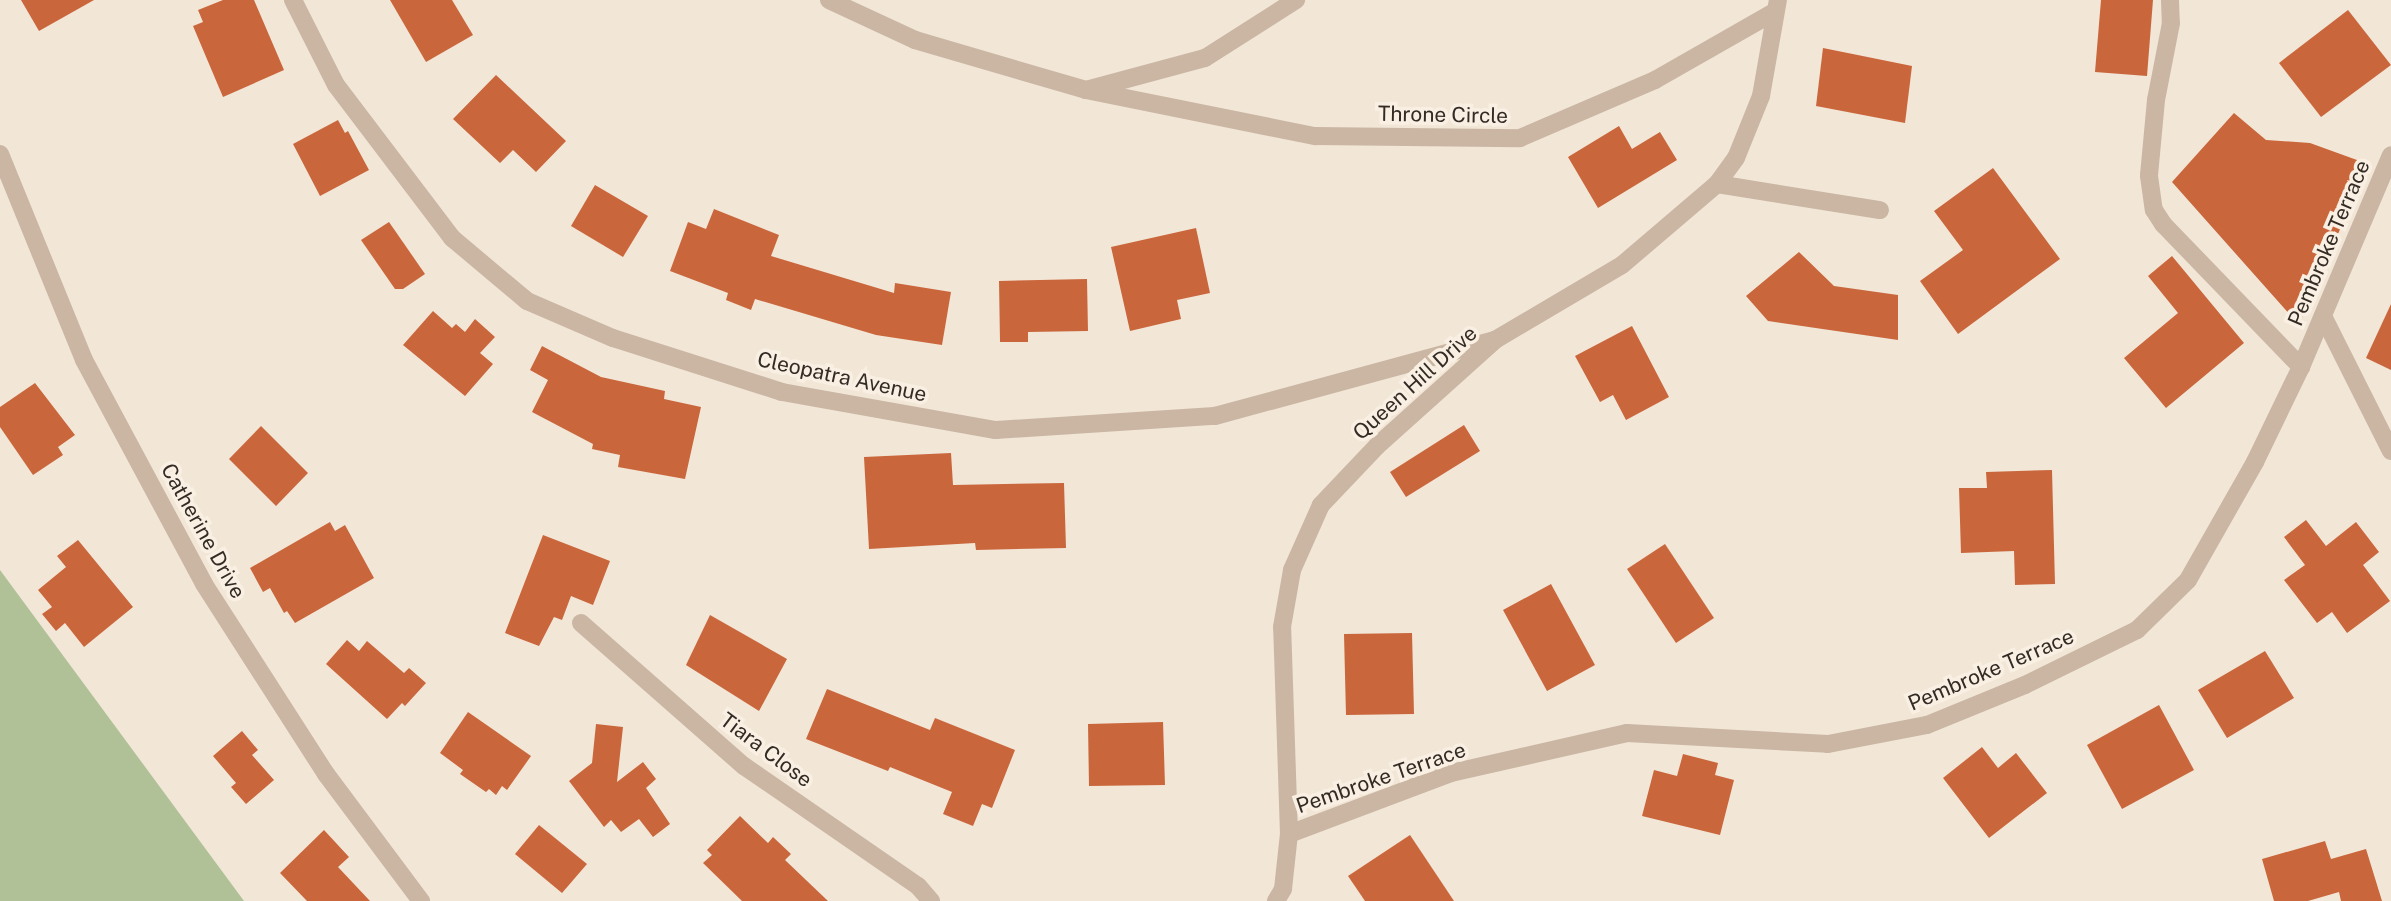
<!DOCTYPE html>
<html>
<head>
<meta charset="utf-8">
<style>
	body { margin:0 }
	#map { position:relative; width:2391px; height:901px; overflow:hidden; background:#f2e6d7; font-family:"Public Sans",sans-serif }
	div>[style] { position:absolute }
	.green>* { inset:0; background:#b0c197 }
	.building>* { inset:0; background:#ca663c }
	.minor>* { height:18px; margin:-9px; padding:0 9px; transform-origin:9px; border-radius:9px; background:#cab6a3 }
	span { translate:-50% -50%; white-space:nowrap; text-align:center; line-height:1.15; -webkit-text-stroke:7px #f9f0e3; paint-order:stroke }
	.street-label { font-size:21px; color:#342b25 }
</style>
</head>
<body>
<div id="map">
	<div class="green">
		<i style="clip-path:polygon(0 570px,244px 901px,0 901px)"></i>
	</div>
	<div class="building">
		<i style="clip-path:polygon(21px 0,94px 0,39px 31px)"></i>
		<i style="clip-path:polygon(223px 0,254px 0,284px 70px,223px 97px,193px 26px,203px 22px,198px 10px)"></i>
		<i style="clip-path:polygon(390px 0,452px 0,473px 35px,426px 62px)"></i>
		<i style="clip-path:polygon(2101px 0,2153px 0,2147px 76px,2095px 72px)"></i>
		<i style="clip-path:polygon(2348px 10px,2391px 65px,2321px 117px,2279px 63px)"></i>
		<i style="clip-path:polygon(1823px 48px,1912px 66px,1905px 123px,1816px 106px)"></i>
		<i style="clip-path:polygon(496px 75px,566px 141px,536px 172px,513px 150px,500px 163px,453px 119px)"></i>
		<i style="clip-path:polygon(2234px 113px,2266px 140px,2310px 143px,2368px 164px,2299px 325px,2172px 182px)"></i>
		<i style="clip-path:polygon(338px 120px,345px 133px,348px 131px,369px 170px,320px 196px,293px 144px)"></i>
		<i style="clip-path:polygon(1619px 126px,1632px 149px,1660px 132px,1677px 160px,1598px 208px,1568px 157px)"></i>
		<i style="clip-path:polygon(1993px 168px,2060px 259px,1958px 334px,1920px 281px,1963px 250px,1934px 211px)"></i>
		<i style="clip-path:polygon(595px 185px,648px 216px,623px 257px,571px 226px)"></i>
		<i style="clip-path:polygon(714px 209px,779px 235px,771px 256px,894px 293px,895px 283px,951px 292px,942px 345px,876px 335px,755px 299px,751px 310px,726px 300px,728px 293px,670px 271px,688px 222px,706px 229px)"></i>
		<i style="clip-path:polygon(389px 222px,425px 274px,403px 289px,395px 289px,361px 240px)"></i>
		<i style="clip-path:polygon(1196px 228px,1210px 293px,1177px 300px,1181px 319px,1130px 331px,1111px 247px)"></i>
		<i style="clip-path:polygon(1799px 252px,1834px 286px,1898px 295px,1898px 340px,1768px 321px,1746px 296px)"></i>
		<i style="clip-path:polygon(2172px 256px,2244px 343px,2166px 408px,2124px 358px,2178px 313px,2148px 276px)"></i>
		<i style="clip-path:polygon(1087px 279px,1088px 331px,1028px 332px,1028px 342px,1000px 342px,999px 281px)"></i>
		<i style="clip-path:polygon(2391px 304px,2391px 370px,2366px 358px)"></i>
		<i style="clip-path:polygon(433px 311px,452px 328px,456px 324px,465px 332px,475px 319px,495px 337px,480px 353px,493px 364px,465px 396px,403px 345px)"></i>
		<i style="clip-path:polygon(1632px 326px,1669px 397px,1626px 420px,1613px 395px,1600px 402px,1575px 356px)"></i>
		<i style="clip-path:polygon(542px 346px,601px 377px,665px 391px,664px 399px,701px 407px,685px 479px,618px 467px,620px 455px,592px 449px,593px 444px,532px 412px,548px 380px,530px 370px)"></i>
		<i style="clip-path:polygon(35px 383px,75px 435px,58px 447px,63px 455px,33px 475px,0 427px,0 407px)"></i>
		<i style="clip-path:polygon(1464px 425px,1480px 451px,1406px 497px,1390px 472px)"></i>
		<i style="clip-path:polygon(261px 426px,308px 473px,276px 506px,229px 459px)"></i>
		<i style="clip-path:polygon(951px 453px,953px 485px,1064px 483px,1066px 548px,976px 550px,975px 543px,869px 549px,864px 457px)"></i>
		<i style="clip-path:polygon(2052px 470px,2055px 584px,2015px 585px,2014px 551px,1961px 553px,1959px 488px,1987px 488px,1986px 472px)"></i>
		<i style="clip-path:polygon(2306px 520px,2326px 546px,2356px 522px,2379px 552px,2363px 565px,2390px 601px,2347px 633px,2332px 612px,2317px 623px,2284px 580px,2305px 565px,2284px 537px)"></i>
		<i style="clip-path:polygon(330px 522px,335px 531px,345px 525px,374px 578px,295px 623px,287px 611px,284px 613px,270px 588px,263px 592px,250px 568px)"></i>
		<i style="clip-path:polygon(543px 535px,610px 561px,593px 605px,571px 596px,562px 620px,554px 617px,539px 646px,505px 633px)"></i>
		<i style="clip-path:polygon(78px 540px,133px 607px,84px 647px,65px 623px,56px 631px,42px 614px,52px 607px,38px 590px,66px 567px,57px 556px)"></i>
		<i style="clip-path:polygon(1665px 544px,1714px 618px,1676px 643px,1627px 569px)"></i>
		<i style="clip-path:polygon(1551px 584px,1595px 665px,1547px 691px,1503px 610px)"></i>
		<i style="clip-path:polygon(710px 615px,787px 659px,759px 711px,686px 665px)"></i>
		<i style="clip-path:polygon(1412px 633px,1414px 714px,1346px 715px,1344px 634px)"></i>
		<i style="clip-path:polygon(347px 640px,359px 651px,367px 641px,404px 673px,409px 668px,426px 683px,405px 706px,402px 703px,387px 719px,326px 664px)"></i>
		<i style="clip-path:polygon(2265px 651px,2294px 698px,2227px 738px,2198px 690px)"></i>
		<i style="clip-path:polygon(827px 689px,930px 730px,935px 718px,1015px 750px,992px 808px,982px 804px,973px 826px,943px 814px,952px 792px,890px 767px,888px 771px,806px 739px)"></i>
		<i style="clip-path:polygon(2159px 705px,2194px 770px,2122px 809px,2087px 745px)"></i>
		<i style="clip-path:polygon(468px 712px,531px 756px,507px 790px,502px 786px,496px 795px,489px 789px,486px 792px,460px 774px,463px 770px,440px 753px)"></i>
		<i style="clip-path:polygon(1163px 722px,1165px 785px,1089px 786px,1088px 724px)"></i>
		<i style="clip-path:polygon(596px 724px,623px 727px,617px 782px,643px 762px,656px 779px,646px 788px,670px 824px,653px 837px,639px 819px,621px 832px,611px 820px,604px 827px,569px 781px,592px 763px)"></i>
		<i style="clip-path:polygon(242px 731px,258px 750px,252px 755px,274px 780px,246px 804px,231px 787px,236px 783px,213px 756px)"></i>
		<i style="clip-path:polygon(1982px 747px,1998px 768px,2016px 753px,2047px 793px,1989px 838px,1943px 778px)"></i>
		<i style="clip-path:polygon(1683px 754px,1718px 763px,1715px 775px,1734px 780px,1720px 835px,1642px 816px,1654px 770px,1677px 776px)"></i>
		<i style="clip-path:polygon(740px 816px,768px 843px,773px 837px,791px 854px,785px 860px,828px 901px,742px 901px,703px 863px,712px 855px,707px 850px)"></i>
		<i style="clip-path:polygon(539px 825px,587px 864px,562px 893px,515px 854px)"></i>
		<i style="clip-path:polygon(324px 830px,349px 857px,338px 867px,370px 901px,307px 901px,280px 873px)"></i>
		<i style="clip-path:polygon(1410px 835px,1454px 901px,1365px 901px,1348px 876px)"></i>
		<i style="clip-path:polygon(2325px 841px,2331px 859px,2366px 849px,2382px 901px,2341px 901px,2339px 892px,2308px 901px,2274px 901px,2262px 859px)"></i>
	</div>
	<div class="minor">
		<i style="left:293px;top:0;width:95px;rotate:63.2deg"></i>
		<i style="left:336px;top:85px;width:192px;rotate:52.8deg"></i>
		<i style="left:452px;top:238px;width:98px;rotate:40deg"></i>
		<i style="left:527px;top:301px;width:94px;rotate:23.3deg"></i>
		<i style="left:613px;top:338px;width:177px;rotate:17.7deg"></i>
		<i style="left:782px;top:392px;width:217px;rotate:10.1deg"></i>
		<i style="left:996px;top:430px;width:219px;rotate:-3.7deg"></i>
		<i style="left:1215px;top:416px;width:290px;rotate:-15.2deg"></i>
		<i style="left:829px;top:0;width:95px;rotate:24.9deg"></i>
		<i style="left:915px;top:40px;width:178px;rotate:16.3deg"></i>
		<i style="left:1086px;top:90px;width:123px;rotate:-15.1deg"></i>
		<i style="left:1205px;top:58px;width:108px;rotate:-32.5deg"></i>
		<i style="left:2170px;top:0;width:23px;rotate:88deg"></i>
		<i style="left:2171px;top:23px;width:78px;rotate:101deg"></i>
		<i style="left:2156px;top:100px;width:76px;rotate:95.3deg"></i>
		<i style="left:2149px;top:176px;width:34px;rotate:82deg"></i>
		<i style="left:2154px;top:210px;width:17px;rotate:57deg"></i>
		<i style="left:2163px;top:224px;width:199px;rotate:46deg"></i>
		<i style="left:1086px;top:90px;width:234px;rotate:11.4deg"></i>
		<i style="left:1315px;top:136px;width:205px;rotate:0.6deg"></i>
		<i style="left:1520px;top:138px;width:147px;rotate:-23.2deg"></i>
		<i style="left:1655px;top:80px;width:137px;rotate:-29.7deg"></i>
		<i style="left:0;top:154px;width:222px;rotate:67.8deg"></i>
		<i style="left:84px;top:360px;width:254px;rotate:61.8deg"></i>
		<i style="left:204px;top:584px;width:226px;rotate:57.3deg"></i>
		<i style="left:326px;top:774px;width:159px;rotate:53.2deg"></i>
		<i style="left:1717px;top:184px;width:165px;rotate:9.1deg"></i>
		<i style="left:2323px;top:316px;width:151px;rotate:63.3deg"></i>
		<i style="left:581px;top:623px;width:217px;rotate:41.3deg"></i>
		<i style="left:744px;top:766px;width:211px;rotate:34.6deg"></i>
		<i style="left:918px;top:886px;width:20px;rotate:49deg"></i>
		<i style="left:1289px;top:834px;width:173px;rotate:-20.6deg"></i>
		<i style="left:1451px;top:773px;width:180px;rotate:-12.8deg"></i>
		<i style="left:1627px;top:733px;width:201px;rotate:3.1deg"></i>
		<i style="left:1828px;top:744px;width:101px;rotate:-10.9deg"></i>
		<i style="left:1927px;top:725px;width:106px;rotate:-22.2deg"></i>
		<i style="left:2025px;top:685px;width:125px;rotate:-26.2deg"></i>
		<i style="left:2137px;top:630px;width:71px;rotate:-44.4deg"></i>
		<i style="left:2188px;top:580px;width:136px;rotate:-60.4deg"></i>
		<i style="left:2255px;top:462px;width:106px;rotate:-64.2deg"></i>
		<i style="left:2301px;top:367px;width:230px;rotate:-67deg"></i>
		<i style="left:1276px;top:901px;width:14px;rotate:-60deg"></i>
		<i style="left:1283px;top:889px;width:55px;rotate:-83.8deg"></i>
		<i style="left:1289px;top:834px;width:207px;rotate:-91.9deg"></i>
		<i style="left:1282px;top:627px;width:58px;rotate:-80deg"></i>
		<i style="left:1292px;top:570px;width:71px;rotate:-66deg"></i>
		<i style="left:1321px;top:505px;width:81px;rotate:-46.5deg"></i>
		<i style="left:1377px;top:446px;width:159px;rotate:-41.9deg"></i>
		<i style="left:1495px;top:340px;width:147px;rotate:-30.6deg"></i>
		<i style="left:1622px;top:265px;width:125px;rotate:-40.5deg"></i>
		<i style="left:1717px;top:184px;width:32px;rotate:-54deg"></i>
		<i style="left:1736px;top:158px;width:67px;rotate:-68deg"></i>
		<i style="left:1761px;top:96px;width:97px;rotate:-80deg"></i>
	</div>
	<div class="street-label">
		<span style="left:1443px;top:115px;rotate:1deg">Throne Circle</span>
		<span style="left:2329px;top:243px;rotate:-67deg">Pembroke Terrace</span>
		<span style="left:842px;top:377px;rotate:12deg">Cleopatra Avenue</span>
		<span style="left:1415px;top:383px;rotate:-42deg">Queen Hill Drive</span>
		<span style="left:203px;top:531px;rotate:61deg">Catherine Drive</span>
		<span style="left:1991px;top:670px;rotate:-23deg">Pembroke Terrace</span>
		<span style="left:766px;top:750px;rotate:37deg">Tiara Close</span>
		<span style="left:1381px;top:778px;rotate:-19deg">Pembroke Terrace</span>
	</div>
</div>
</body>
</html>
